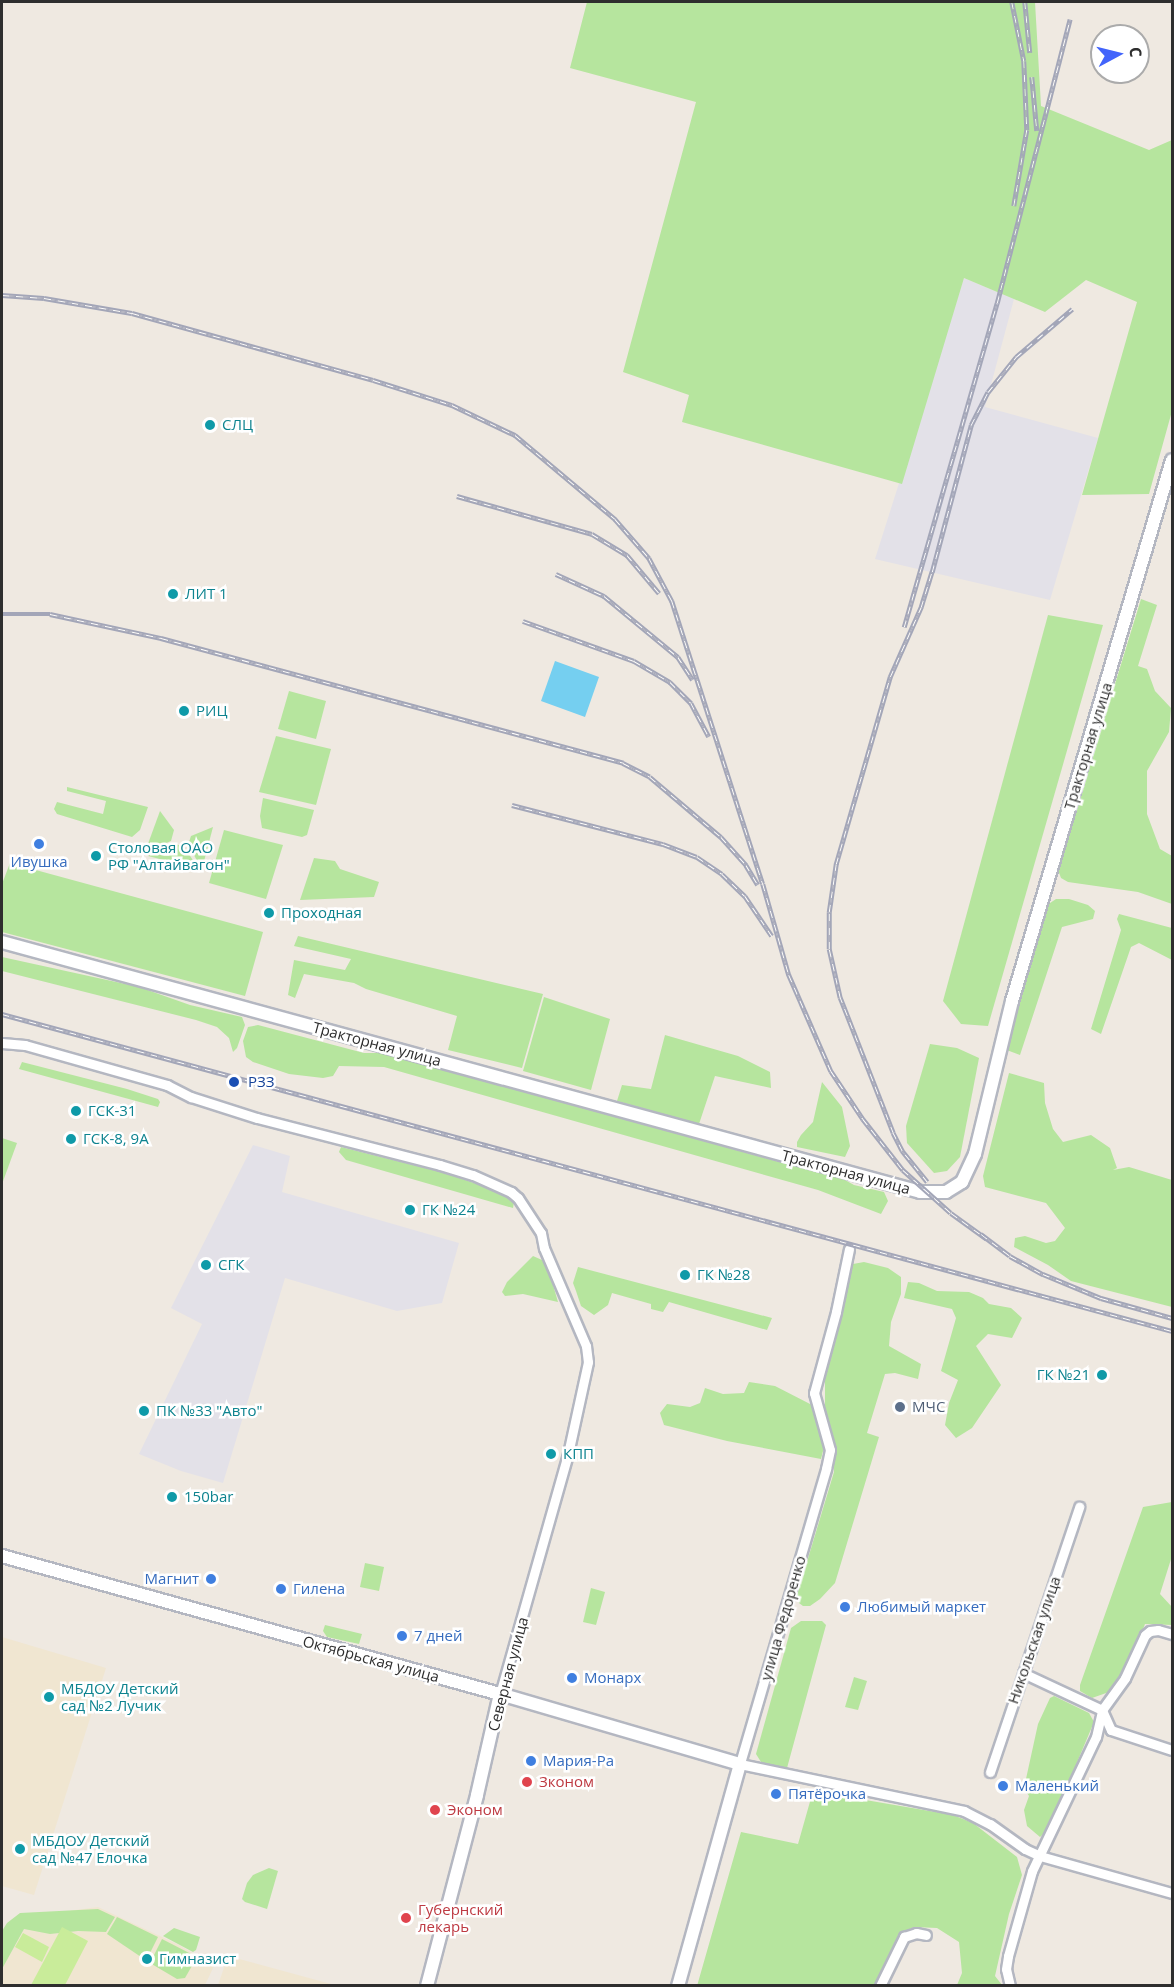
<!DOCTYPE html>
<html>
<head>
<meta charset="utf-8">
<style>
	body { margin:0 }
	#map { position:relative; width:1174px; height:1987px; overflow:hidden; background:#efe9e1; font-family:"Open Sans",sans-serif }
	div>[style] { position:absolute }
	.industrial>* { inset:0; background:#e3e1e8 }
	.education>* { inset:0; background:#f0e6d1 }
	.green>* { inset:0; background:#b6e59e }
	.pitch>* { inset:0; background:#c9ec9a }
	.water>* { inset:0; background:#75cff0 }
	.roads { filter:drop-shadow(2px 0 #b4b7c1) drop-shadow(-2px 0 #b4b7c1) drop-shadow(0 2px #b4b7c1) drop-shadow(0 -2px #b4b7c1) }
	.street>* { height:9px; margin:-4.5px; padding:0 4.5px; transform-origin:4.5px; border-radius:4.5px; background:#fff }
	.secondary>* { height:12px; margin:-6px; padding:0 6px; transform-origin:6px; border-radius:6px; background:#fff }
	.rail>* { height:4.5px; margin-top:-2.25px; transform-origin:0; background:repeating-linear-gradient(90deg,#fff 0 7px,#a3a6b8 0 14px); box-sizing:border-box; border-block:2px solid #a3a6b8 }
	.dots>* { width:16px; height:16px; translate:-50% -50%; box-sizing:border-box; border:3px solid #fff; border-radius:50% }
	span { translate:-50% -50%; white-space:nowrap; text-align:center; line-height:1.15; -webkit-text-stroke:5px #fff; paint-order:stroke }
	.culture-label { font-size:15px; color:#0d838f }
	.left { translate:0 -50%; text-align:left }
	.right { translate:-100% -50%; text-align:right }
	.street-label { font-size:15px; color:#2e2e2e }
	.shop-label { font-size:15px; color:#366cbe }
	.transit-label { font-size:15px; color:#164399 }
	.service-label { font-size:15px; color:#4e5e75 }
	.health-label { font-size:15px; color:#be3a42 }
	.frame { position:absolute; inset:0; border:3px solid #2e2e2e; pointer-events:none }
	.north { position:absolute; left:1090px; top:24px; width:60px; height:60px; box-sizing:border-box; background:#fff; border:2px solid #ababab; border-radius:50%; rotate:83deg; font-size:16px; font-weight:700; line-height:24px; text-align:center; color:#2e2e2e }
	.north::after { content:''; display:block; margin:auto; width:21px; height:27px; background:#4264fb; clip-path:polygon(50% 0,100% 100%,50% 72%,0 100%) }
</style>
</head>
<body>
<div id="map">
	<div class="industrial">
		<i style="clip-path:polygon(964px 278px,1014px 299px,985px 407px,1098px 438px,1050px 600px,875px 559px)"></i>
		<i style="clip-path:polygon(253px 1145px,290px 1156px,282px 1192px,459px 1243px,442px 1303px,397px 1311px,285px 1278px,223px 1483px,181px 1471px,139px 1454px,202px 1324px,171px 1308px)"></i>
	</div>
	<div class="education">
		<i style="clip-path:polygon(2px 1637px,106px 1668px,34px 1895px,2px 1886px)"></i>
		<i style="clip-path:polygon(98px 1907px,179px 1945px,214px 1966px,205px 1985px,2px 1986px,2px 1945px,16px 1918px)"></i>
		<i style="clip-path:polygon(228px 1956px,331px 1984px,330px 1985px,218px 1985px)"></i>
	</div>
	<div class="green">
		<i style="clip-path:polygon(587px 2px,1035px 2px,1041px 106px,1149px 150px,1172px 140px,1172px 411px,1149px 494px,1082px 495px,1137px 302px,1086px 280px,1045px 312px,964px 278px,902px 484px,682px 422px,689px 395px,623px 372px,696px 102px,570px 68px)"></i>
		<i style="clip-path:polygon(1141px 599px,1157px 605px,1138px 666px,1147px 669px,1155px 691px,1171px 708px,1169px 732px,1147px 771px,1147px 814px,1160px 849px,1172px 856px,1172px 904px,1138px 892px,1068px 882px,1061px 878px,1058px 870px)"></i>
		<i style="clip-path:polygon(1048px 615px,1103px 625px,988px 1026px,961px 1024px,943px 1001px)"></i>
		<i style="clip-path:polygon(289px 691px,326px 701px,316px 739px,278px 729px)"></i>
		<i style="clip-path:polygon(276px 736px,331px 749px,316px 805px,259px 792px)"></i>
		<i style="clip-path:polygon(67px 787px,148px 807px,140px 830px,132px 837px,57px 814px,54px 809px,57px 802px,103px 814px,106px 801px,67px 791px)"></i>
		<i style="clip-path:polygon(263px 798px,314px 810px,307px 835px,302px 837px,262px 828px,260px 816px)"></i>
		<i style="clip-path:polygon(160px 811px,174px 830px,171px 841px,145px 852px)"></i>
		<i style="clip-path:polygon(213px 827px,202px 869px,188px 845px,191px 836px)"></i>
		<i style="clip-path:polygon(224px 830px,283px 845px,266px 899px,209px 883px)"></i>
		<i style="clip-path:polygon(173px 843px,184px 847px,199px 869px,148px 856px)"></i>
		<i style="clip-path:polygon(314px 858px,335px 861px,340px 869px,379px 882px,374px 897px,300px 900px)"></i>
		<i style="clip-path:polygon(10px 863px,263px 932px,245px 996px,2px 932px,2px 884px)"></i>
		<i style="clip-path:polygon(1056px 899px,1069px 899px,1088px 905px,1095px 911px,1093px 919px,1062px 927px,1020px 1055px,1004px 1049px,1047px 905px)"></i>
		<i style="clip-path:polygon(1119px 914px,1172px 928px,1172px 960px,1139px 943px,1131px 947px,1101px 1034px,1091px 1029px,1121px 930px,1117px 919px)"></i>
		<i style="clip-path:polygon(298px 936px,543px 994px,522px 1068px,448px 1050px,457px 1016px,366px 989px,354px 983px,304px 974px,295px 998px,288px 995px,294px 960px,345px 970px,351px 959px,294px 946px)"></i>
		<i style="clip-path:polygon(2px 957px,139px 987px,190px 1005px,242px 1017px,245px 1025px,237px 1048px,233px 1052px,229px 1038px,217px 1027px,196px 1020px,2px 971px)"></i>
		<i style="clip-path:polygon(544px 997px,610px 1019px,591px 1090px,523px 1071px)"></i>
		<i style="clip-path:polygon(258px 1025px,364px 1053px,382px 1053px,845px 1180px,854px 1185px,884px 1192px,888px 1201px,881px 1214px,818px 1190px,384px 1067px,339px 1066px,333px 1076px,323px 1078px,289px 1074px,253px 1062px,246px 1057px,243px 1041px,248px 1027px)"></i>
		<i style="clip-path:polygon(665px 1035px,738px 1056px,770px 1072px,771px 1088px,715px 1076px,699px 1124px,617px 1101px,622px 1085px,651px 1089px)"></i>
		<i style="clip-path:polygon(930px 1044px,957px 1048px,979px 1058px,960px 1157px,947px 1171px,934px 1173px,907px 1143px,906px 1126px)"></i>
		<i style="clip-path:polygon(22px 1062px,127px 1089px,158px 1099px,160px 1102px,158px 1107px,19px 1069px)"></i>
		<i style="clip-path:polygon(1009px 1073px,1044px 1083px,1045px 1103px,1053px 1129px,1063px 1142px,1091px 1135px,1110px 1148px,1117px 1168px,1113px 1170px,1129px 1167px,1172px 1180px,1172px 1307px,1071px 1281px,1048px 1265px,1014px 1247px,1015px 1238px,1025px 1236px,1046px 1243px,1055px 1241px,1065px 1228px,1046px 1203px,985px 1187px,983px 1176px)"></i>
		<i style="clip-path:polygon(822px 1082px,842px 1107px,850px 1146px,845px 1157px,797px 1147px,797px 1142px,801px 1135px,813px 1122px)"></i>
		<i style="clip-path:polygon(2px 1138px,17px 1143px,2px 1184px)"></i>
		<i style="clip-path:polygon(341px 1147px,445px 1173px,503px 1193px,514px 1202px,513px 1208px,346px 1160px,339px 1152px)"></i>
		<i style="clip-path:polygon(533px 1256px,542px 1260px,549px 1271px,558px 1302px,523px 1294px,505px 1296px,502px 1292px,507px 1282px)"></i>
		<i style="clip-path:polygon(864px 1262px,888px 1268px,901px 1277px,901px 1294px,891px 1322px,889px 1346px,921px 1364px,918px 1379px,895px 1373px,885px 1374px,867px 1433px,879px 1437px,835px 1583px,820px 1599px,810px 1606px,803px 1606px,799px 1603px,797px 1595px,834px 1472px,834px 1446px,825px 1409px,825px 1373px,853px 1264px)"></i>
		<i style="clip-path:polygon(578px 1267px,772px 1318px,767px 1330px,669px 1302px,663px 1312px,651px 1309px,651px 1304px,612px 1293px,608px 1305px,594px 1315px,581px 1306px,576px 1291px,573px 1283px)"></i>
		<i style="clip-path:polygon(908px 1282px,919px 1283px,937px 1291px,969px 1292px,983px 1298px,989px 1304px,1011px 1308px,1022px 1318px,1012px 1338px,988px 1334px,976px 1346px,1001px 1385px,972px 1428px,956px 1438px,945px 1425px,949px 1403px,958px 1380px,941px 1371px,956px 1318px,952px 1309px,904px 1298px)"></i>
		<i style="clip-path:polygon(749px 1382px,775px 1386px,812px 1405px,819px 1422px,824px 1447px,821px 1459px,727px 1441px,664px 1425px,660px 1413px,667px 1404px,690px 1407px,700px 1403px,705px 1388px,723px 1394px,744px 1393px)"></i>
		<i style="clip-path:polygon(1172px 1502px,1172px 1556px,1160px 1594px,1172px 1607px,1172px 1625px,1145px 1624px,1133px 1655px,1109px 1692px,1092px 1698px,1080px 1691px,1080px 1685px,1143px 1507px)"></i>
		<i style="clip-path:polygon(365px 1563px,384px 1567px,379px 1591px,360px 1587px)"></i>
		<i style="clip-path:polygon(591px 1588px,605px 1592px,596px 1625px,583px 1622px)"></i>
		<i style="clip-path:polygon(801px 1621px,822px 1621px,826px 1625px,787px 1768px,775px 1766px,761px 1762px,756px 1754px,791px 1628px)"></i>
		<i style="clip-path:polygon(325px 1625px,362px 1634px,359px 1644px,327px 1637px,323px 1631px)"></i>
		<i style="clip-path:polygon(854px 1677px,867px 1681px,858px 1710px,845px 1707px)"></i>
		<i style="clip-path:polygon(1054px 1696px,1089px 1713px,1094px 1722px,1049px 1829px,1040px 1837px,1027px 1826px,1024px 1810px,1029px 1796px,1024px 1788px,1038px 1724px,1050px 1698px)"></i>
		<i style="clip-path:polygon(813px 1791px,953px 1815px,973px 1823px,1017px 1857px,1022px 1875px,1009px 1914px,995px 1976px,1002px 1985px,957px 1985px,962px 1973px,959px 1942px,937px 1928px,914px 1927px,901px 1933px,876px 1985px,697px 1986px,741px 1832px,798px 1844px)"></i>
		<i style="clip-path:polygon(269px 1868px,278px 1871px,267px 1909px,245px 1902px,242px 1899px,247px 1883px,253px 1875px)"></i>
		<i style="clip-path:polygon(98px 1909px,115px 1917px,106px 1932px,78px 1931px,50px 1934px,24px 1929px,2px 1969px,2px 1931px,7px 1923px,20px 1913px)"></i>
		<i style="clip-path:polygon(117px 1917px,158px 1937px,148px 1957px,144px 1959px,107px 1934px)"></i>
		<i style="clip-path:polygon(174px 1928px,200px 1937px,196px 1950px,193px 1952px,163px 1936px)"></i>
		<i style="clip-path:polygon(162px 1939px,197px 1957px,185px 1978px,177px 1979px,150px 1963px)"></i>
	</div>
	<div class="pitch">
		<i style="clip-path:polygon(62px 1927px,88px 1941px,65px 1985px,31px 1985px)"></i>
		<i style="clip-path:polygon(23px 1933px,49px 1947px,42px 1962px,15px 1947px)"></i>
	</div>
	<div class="water">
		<i style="clip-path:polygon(555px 661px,599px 677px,585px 717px,541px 701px)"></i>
	</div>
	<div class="roads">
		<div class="street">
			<i style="left:2px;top:1043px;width:23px;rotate:5deg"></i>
			<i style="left:25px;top:1045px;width:148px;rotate:15.7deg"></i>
			<i style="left:167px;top:1085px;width:27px;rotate:27deg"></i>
			<i style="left:191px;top:1097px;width:69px;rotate:17.7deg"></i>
			<i style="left:257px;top:1118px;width:189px;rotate:14.4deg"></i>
			<i style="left:440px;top:1165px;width:34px;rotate:17deg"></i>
			<i style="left:473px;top:1175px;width:42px;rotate:24.1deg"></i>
			<i style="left:511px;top:1192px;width:9px;rotate:41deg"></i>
			<i style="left:518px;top:1198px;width:42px;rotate:56.7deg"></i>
			<i style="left:541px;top:1233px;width:15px;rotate:79deg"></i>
			<i style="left:544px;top:1248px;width:107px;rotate:66.8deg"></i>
			<i style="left:586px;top:1346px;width:16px;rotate:83deg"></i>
			<i style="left:588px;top:1362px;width:94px;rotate:102.3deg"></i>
			<i style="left:568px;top:1454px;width:249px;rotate:105.8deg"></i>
			<i style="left:849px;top:1249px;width:64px;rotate:101.7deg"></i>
			<i style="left:836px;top:1312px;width:84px;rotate:105.2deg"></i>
			<i style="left:814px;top:1393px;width:59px;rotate:74.3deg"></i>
			<i style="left:830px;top:1450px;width:19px;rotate:102deg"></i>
			<i style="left:826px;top:1469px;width:307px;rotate:106.3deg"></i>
			<i style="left:740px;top:1764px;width:229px;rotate:11.8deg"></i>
			<i style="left:964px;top:1811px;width:29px;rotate:27deg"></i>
			<i style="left:990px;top:1824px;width:43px;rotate:35.5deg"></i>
			<i style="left:1025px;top:1849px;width:17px;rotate:25deg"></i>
			<i style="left:1040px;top:1856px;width:137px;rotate:15.7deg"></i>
			<i style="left:1023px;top:1673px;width:87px;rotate:25.1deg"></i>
			<i style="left:1102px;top:1710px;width:22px;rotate:66deg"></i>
			<i style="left:1111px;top:1730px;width:64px;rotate:18.2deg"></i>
			<i style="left:990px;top:1772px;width:280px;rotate:-71.4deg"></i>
			<i style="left:880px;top:1986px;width:55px;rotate:-63.9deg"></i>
			<i style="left:904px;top:1937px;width:13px;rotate:-18deg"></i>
			<i style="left:916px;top:1933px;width:10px;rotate:11deg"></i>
			<i style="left:1010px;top:1986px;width:17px;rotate:-103deg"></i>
			<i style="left:1006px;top:1969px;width:13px;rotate:-81deg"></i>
			<i style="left:1008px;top:1956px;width:88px;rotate:-74.2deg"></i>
			<i style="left:1032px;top:1871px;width:148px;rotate:-64.5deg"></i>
			<i style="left:1096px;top:1737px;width:28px;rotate:-77deg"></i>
			<i style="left:1102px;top:1710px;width:39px;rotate:-54deg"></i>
			<i style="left:1125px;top:1678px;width:47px;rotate:-65.1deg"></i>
			<i style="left:1145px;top:1635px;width:6px;rotate:-39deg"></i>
			<i style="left:1150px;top:1631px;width:8px;rotate:-7deg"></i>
			<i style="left:1158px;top:1630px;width:15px;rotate:16deg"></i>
		</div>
		<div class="secondary">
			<i style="left:2px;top:942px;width:951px;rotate:15.23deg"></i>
			<i style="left:920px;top:1192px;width:26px"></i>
			<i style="left:946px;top:1192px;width:19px;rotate:-32deg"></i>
			<i style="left:962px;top:1182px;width:31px;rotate:-65deg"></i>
			<i style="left:975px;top:1154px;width:157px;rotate:-76.4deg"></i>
			<i style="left:1012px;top:1001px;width:564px;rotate:-73.52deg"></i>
			<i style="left:2px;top:1556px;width:517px;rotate:15.49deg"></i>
			<i style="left:500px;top:1694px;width:250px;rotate:16.3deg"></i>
			<i style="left:740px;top:1764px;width:230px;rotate:105.6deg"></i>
			<i style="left:427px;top:1986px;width:197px;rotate:-75.3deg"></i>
			<i style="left:477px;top:1795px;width:104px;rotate:-77.2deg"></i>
		</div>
	</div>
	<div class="rail">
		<i style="left:1012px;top:2px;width:60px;rotate:78.5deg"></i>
		<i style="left:1024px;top:61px;width:69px;rotate:87.5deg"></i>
		<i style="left:1027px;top:130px;width:77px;rotate:99.7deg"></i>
		<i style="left:1025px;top:2px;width:51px;rotate:84.4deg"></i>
		<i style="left:1032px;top:77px;width:54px;rotate:84.7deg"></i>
		<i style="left:2px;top:295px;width:42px;rotate:4.1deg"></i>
		<i style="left:44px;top:298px;width:89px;rotate:9.7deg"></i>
		<i style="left:132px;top:313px;width:250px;rotate:15.5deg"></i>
		<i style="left:373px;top:380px;width:83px;rotate:17.6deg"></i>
		<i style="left:452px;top:405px;width:70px;rotate:25.5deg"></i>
		<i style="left:515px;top:435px;width:131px;rotate:40deg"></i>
		<i style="left:615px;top:519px;width:52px;rotate:48.9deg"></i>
		<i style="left:649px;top:558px;width:49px;rotate:61.9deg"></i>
		<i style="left:672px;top:601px;width:297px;rotate:72.2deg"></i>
		<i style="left:763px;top:884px;width:95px;rotate:74.1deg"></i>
		<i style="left:789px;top:975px;width:105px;rotate:66.4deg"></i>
		<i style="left:831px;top:1071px;width:58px;rotate:56.3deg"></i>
		<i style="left:863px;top:1119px;width:65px;rotate:51.9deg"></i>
		<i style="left:903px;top:1170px;width:64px;rotate:41.9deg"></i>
		<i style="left:951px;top:1213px;width:44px;rotate:35.8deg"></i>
		<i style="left:457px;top:496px;width:140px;rotate:15.7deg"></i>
		<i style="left:592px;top:534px;width:41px;rotate:31deg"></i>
		<i style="left:627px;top:555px;width:50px;rotate:49.9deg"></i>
		<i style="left:556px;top:574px;width:53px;rotate:24.6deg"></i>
		<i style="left:604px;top:596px;width:96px;rotate:39.5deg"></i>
		<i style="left:678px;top:657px;width:27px;rotate:57deg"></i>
		<i style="left:2px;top:614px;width:48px"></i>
		<i style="left:50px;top:614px;width:114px;rotate:12.2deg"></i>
		<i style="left:161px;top:638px;width:479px;rotate:15.1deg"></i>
		<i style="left:623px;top:763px;width:30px;rotate:27deg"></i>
		<i style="left:650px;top:777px;width:93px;rotate:40.2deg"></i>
		<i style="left:721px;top:837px;width:38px;rotate:48deg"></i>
		<i style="left:746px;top:865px;width:23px;rotate:59deg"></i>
		<i style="left:523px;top:621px;width:118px;rotate:19.8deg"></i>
		<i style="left:634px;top:661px;width:42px;rotate:30.3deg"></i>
		<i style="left:670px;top:682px;width:30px;rotate:45deg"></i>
		<i style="left:691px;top:703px;width:38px;rotate:62deg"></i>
		<i style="left:904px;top:627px;width:337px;rotate:-74deg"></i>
		<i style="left:997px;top:303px;width:293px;rotate:-75.6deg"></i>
		<i style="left:512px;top:805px;width:156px;rotate:14.5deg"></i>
		<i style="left:663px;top:844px;width:36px;rotate:21deg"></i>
		<i style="left:697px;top:857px;width:30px;rotate:34deg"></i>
		<i style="left:722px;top:874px;width:32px;rotate:44deg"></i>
		<i style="left:745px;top:896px;width:48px;rotate:56deg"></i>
		<i style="left:2px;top:1014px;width:1212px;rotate:15.16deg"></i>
		<i style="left:927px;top:1182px;width:40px;rotate:-129deg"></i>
		<i style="left:902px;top:1151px;width:20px;rotate:-117deg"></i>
		<i style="left:893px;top:1133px;width:145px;rotate:-111.4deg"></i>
		<i style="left:840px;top:998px;width:50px;rotate:-102.7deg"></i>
		<i style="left:829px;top:949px;width:37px;rotate:-90deg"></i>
		<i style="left:829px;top:912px;width:49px;rotate:-81.7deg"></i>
		<i style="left:836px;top:864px;width:195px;rotate:-73.9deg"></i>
		<i style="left:890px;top:677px;width:77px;rotate:-66.1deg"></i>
		<i style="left:921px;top:607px;width:37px;rotate:-73deg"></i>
		<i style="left:932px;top:572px;width:152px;rotate:-75.1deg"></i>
		<i style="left:971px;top:425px;width:37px;rotate:-63deg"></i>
		<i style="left:988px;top:392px;width:45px;rotate:-51.3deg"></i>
		<i style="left:1016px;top:357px;width:74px;rotate:-40.6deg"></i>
		<i style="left:981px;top:1234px;width:36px;rotate:37deg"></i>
		<i style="left:1010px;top:1256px;width:38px;rotate:29deg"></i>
		<i style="left:1043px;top:1274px;width:63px;rotate:22.5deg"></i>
		<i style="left:1101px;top:1298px;width:74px;rotate:15.7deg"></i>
	</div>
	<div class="dots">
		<i style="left:210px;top:425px;background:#0f9aa8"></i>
		<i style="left:173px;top:594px;background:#0f9aa8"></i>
		<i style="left:184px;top:711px;background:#0f9aa8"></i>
		<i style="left:39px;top:844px;background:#3f7fe0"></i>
		<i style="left:96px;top:856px;background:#0f9aa8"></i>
		<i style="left:269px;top:913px;background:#0f9aa8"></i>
		<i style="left:234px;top:1082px;background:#1a4fb4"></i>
		<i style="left:76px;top:1111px;background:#0f9aa8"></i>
		<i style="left:71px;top:1139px;background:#0f9aa8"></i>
		<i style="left:410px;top:1210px;background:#0f9aa8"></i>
		<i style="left:206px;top:1265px;background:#0f9aa8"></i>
		<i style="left:685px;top:1275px;background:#0f9aa8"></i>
		<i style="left:1102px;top:1375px;background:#0f9aa8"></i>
		<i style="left:900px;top:1407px;background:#5c6f8a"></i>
		<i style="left:144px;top:1411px;background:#0f9aa8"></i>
		<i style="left:551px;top:1454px;background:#0f9aa8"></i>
		<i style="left:172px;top:1497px;background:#0f9aa8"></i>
		<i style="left:211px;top:1579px;background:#3f7fe0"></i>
		<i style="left:281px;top:1589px;background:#3f7fe0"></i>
		<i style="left:845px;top:1607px;background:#3f7fe0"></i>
		<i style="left:402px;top:1636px;background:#3f7fe0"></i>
		<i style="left:572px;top:1678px;background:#3f7fe0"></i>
		<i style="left:49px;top:1697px;background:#0f9aa8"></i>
		<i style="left:531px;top:1761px;background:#3f7fe0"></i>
		<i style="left:527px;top:1782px;background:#e0444e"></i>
		<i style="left:1003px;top:1786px;background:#3f7fe0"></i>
		<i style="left:776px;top:1794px;background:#3f7fe0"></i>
		<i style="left:435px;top:1810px;background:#e0444e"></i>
		<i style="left:20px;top:1849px;background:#0f9aa8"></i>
		<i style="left:406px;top:1918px;background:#e0444e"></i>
		<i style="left:147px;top:1959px;background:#0f9aa8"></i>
	</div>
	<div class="culture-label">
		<span class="left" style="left:222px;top:425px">СЛЦ</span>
		<span class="left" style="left:185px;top:594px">ЛИТ 1</span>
		<span class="left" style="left:196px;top:711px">РИЦ</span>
		<span class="left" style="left:108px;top:856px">Столовая ОАО<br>РФ "Алтайвагон"</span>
		<span class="left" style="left:281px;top:913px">Проходная</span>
		<span class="left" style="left:88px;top:1111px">ГСК-31</span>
		<span class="left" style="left:83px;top:1139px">ГСК-8, 9А</span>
		<span class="left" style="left:422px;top:1210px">ГК №24</span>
		<span class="left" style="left:218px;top:1265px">СГК</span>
		<span class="left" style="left:697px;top:1275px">ГК №28</span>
		<span class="right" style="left:1090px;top:1375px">ГК №21</span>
		<span class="left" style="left:156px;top:1411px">ПК №33 "Авто"</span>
		<span class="left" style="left:563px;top:1454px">КПП</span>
		<span class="left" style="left:184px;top:1497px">150bar</span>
		<span class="left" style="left:61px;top:1697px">МБДОУ Детский<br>сад №2 Лучик</span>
		<span class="left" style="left:32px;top:1849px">МБДОУ Детский<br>сад №47 Елочка</span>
		<span class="left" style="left:159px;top:1959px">Гимназист</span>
	</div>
	<div class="street-label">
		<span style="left:1088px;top:746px;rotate:-73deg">Тракторная улица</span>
		<span style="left:377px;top:1044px;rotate:15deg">Тракторная улица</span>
		<span style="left:846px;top:1172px;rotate:15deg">Тракторная улица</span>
		<span style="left:783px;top:1618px;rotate:-74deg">улица Федоренко</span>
		<span style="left:1034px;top:1640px;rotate:-71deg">Никольская улица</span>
		<span style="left:371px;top:1659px;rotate:15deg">Октябрьская улица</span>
		<span style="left:508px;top:1674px;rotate:-75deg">Северная улица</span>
	</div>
	<div class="shop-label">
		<span style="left:39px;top:862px">Ивушка</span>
		<span class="right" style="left:199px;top:1579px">Магнит</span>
		<span class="left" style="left:293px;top:1589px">Гилена</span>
		<span class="left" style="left:857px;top:1607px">Любимый маркет</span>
		<span class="left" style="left:414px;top:1636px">7 дней</span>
		<span class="left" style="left:584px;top:1678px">Монарх</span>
		<span class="left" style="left:543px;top:1761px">Мария-Ра</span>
		<span class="left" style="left:1015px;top:1786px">Маленький</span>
		<span class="left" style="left:788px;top:1794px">Пятёрочка</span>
	</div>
	<div class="transit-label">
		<span class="left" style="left:248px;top:1082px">РЗЗ</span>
	</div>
	<div class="service-label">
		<span class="left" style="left:912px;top:1407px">МЧС</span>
	</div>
	<div class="health-label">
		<span class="left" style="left:539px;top:1782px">Зконом</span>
		<span class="left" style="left:447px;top:1810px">Эконом</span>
		<span class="left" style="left:418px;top:1918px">Губернский<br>лекарь</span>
	</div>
	<div class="frame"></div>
	<div class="north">С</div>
</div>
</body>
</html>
